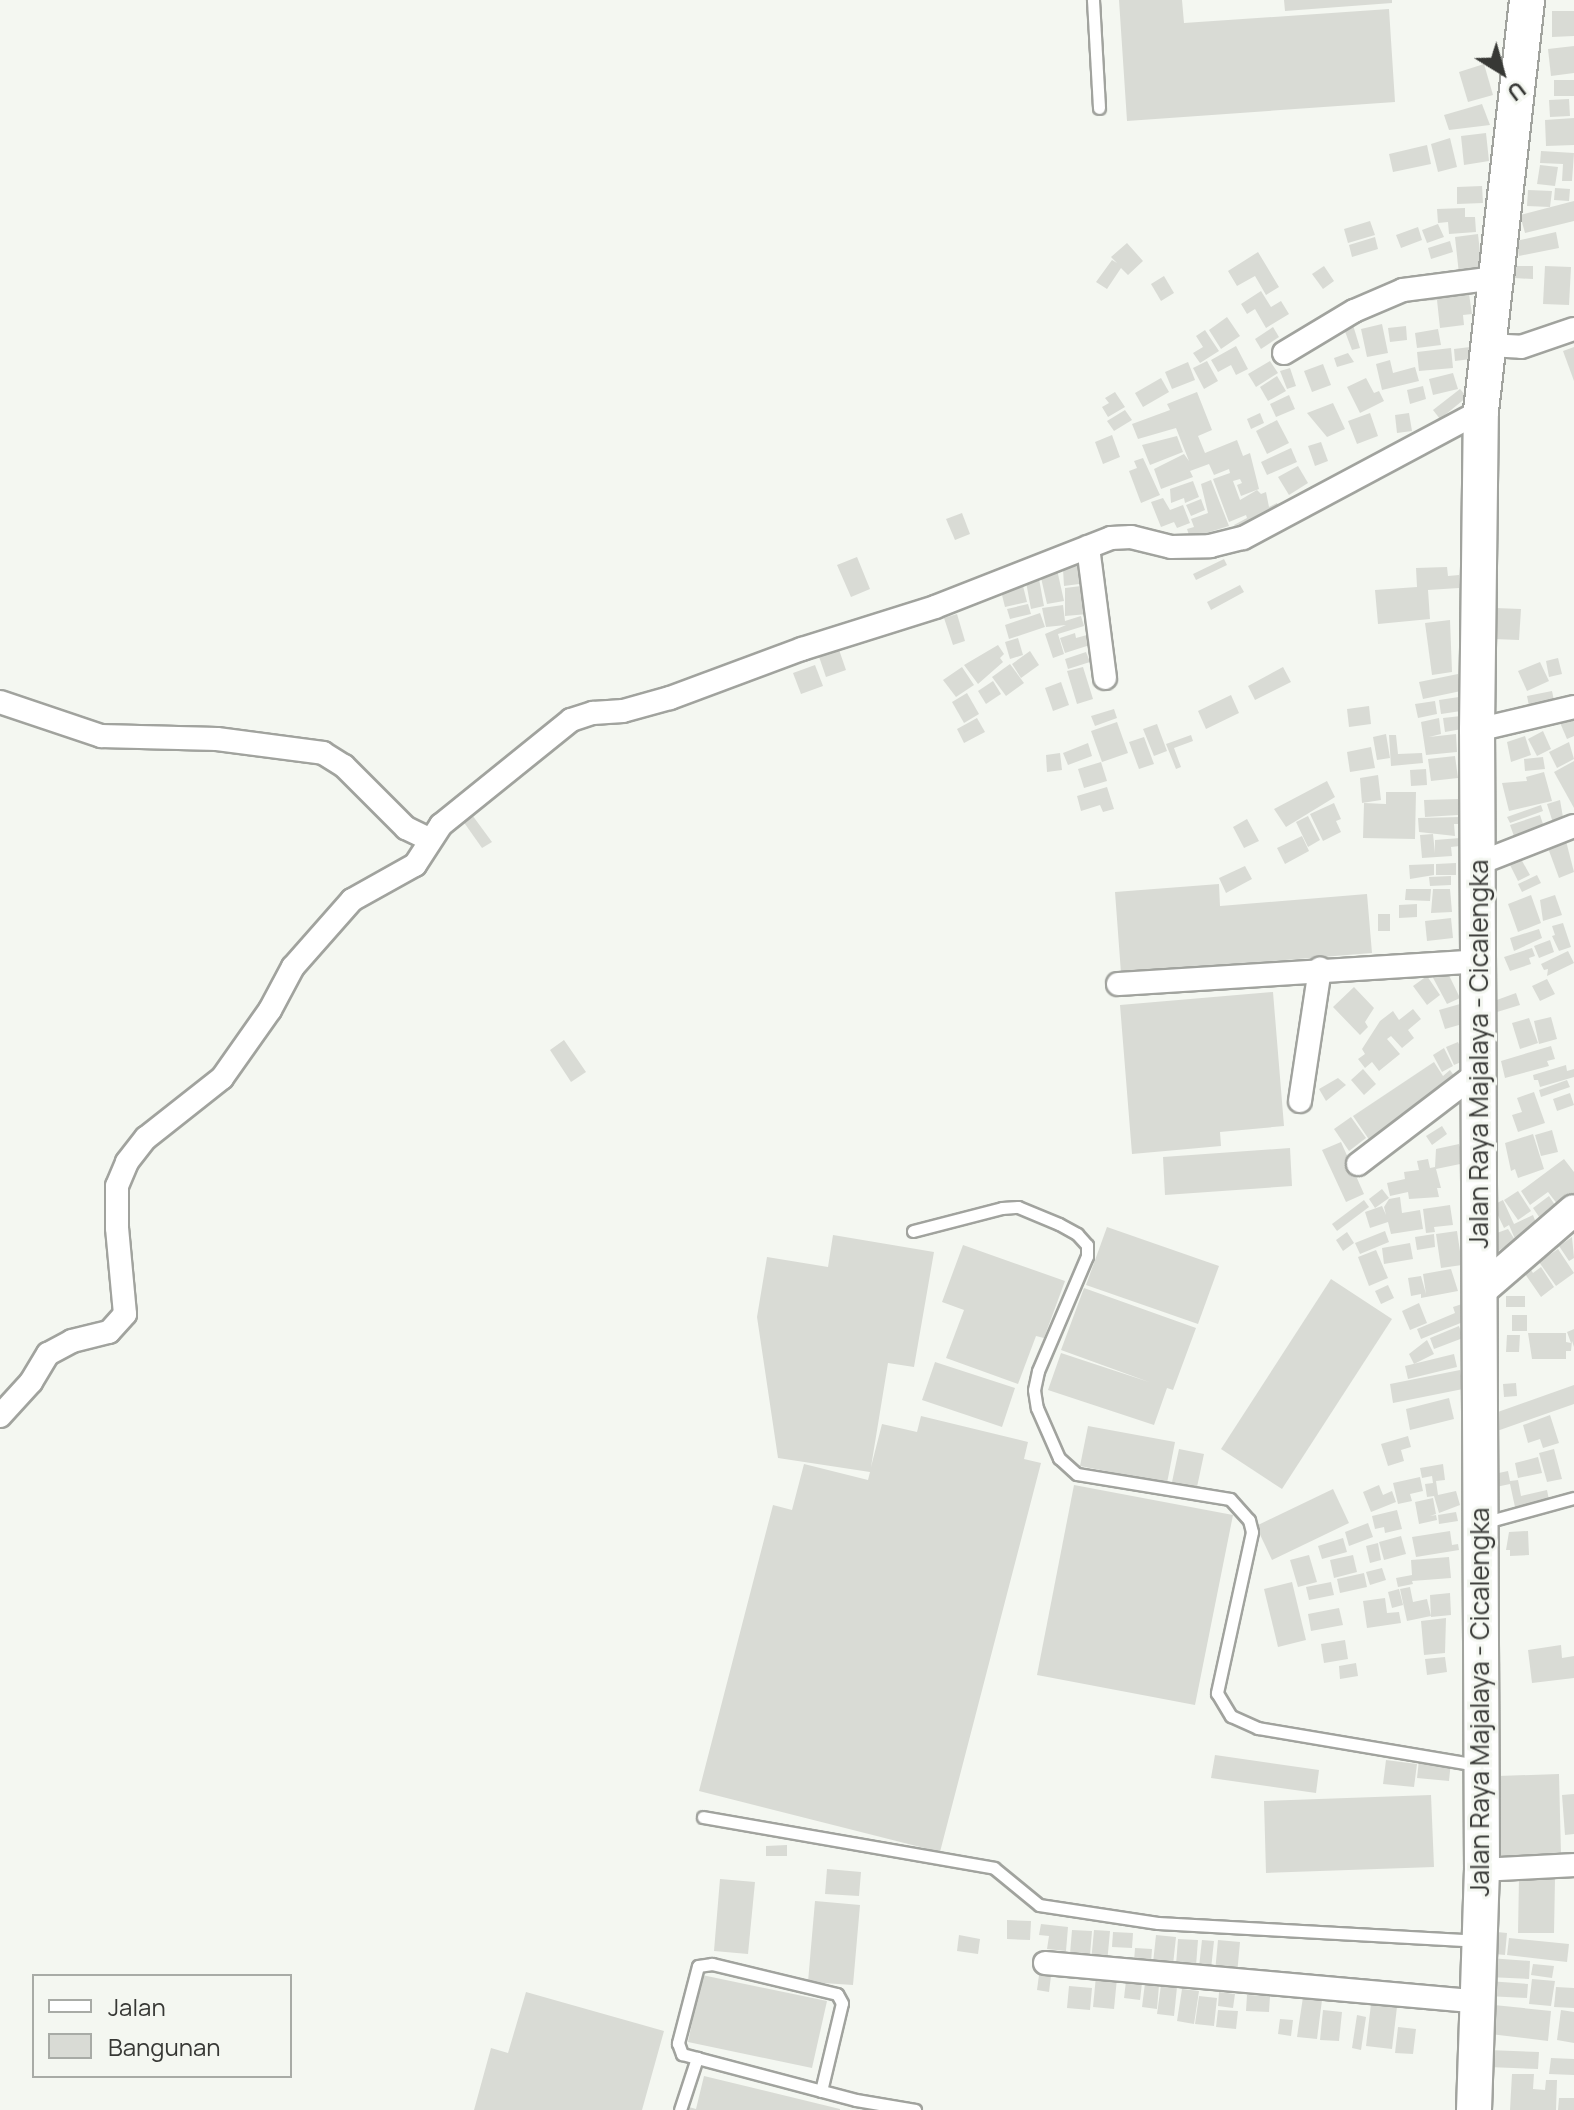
<!DOCTYPE html>
<html>
<head>
<meta charset="utf-8">
<style>
	body { margin:0 }
	#map { position:relative; width:1574px; height:2110px; overflow:hidden; background:#f4f7f1; font-family:Manrope,sans-serif }
	div>[style] { position:absolute }
	.building>* { inset:0; background:#d9dbd5 }
	.roads { filter:drop-shadow(2px 0 #a1a39e) drop-shadow(-2px 0 #a1a39e) drop-shadow(0 2px #a1a39e) drop-shadow(0 -2px #a1a39e) }
	.service>* { height:11px; margin:-5.5px; padding:0 5.5px; transform-origin:5.5px; border-radius:5.5px; background:#fff }
	.minor>* { height:22px; margin:-11px; padding:0 11px; transform-origin:11px; border-radius:11px; background:#fff }
	.secondary>* { height:30px; margin:-15px; padding:0 15px; transform-origin:15px; border-radius:15px; background:#fff }
	.primary>* { height:34px; margin:-17px; padding:0 17px; transform-origin:17px; border-radius:17px; background:#fff }
	span { translate:-50% -50%; white-space:nowrap; text-align:center; line-height:1.15; -webkit-text-stroke:6px #f4f7f1; paint-order:stroke }
	.street-label { font-size:26px; color:#373835 }
	.legend { position:absolute; left:32px; top:1974px; width:260px; height:104px; box-sizing:border-box; background:#f4f7f1; border:2px solid #a8aba6; margin:0; padding:10px 14px; list-style:none; font-size:24px; color:#373835 }
	.legend li { display:flex; align-items:center; gap:16px; height:40px }
	.legend b { width:40px; border:2px solid #a8aba6 }
	.north { position:absolute; left:1462px; top:32px; width:80px; height:80px; -webkit-text-stroke:6px #f4f7f1; paint-order:stroke; rotate:143deg; font-size:22px; font-weight:700; line-height:32px; text-align:center; color:#373835 }
	.north::after { content:''; display:block; margin:auto; width:28px; height:36px; background:#373835; clip-path:polygon(50% 0,100% 100%,50% 72%,0 100%) }
</style>
</head>
<body>
<div id="map">
	<div class="building">
		<i style="clip-path:polygon(1119px 0,1182px 0,1184px 23px,1389px 9px,1395px 102px,1127px 121px)"></i>
		<i style="clip-path:polygon(1284px 0,1392px 0,1392px 3px,1285px 11px)"></i>
		<i style="clip-path:polygon(1552px 11px,1574px 11px,1574px 36px,1552px 37px)"></i>
		<i style="clip-path:polygon(1574px 46px,1574px 73px,1551px 76px,1548px 49px)"></i>
		<i style="clip-path:polygon(1484px 64px,1493px 95px,1468px 102px,1459px 72px)"></i>
		<i style="clip-path:polygon(1554px 80px,1574px 80px,1574px 96px,1554px 96px)"></i>
		<i style="clip-path:polygon(1569px 99px,1570px 116px,1550px 117px,1549px 100px)"></i>
		<i style="clip-path:polygon(1482px 104px,1490px 125px,1449px 130px,1444px 115px)"></i>
		<i style="clip-path:polygon(1574px 118px,1574px 145px,1546px 146px,1545px 120px)"></i>
		<i style="clip-path:polygon(1486px 133px,1489px 161px,1464px 165px,1461px 136px)"></i>
		<i style="clip-path:polygon(1450px 138px,1457px 167px,1438px 172px,1431px 144px)"></i>
		<i style="clip-path:polygon(1427px 145px,1431px 164px,1393px 172px,1389px 154px)"></i>
		<i style="clip-path:polygon(1541px 151px,1574px 153px,1572px 181px,1562px 181px,1563px 164px,1540px 163px)"></i>
		<i style="clip-path:polygon(1540px 165px,1558px 167px,1555px 186px,1537px 184px)"></i>
		<i style="clip-path:polygon(1482px 186px,1483px 203px,1457px 204px,1457px 187px)"></i>
		<i style="clip-path:polygon(1555px 188px,1570px 189px,1569px 201px,1554px 200px)"></i>
		<i style="clip-path:polygon(1528px 190px,1552px 191px,1550px 207px,1527px 206px)"></i>
		<i style="clip-path:polygon(1574px 201px,1574px 221px,1525px 233px,1520px 215px)"></i>
		<i style="clip-path:polygon(1465px 208px,1465px 217px,1475px 217px,1476px 232px,1449px 234px,1448px 222px,1438px 223px,1437px 209px)"></i>
		<i style="clip-path:polygon(1370px 221px,1375px 235px,1348px 243px,1344px 229px)"></i>
		<i style="clip-path:polygon(1438px 224px,1444px 237px,1427px 243px,1422px 230px)"></i>
		<i style="clip-path:polygon(1418px 227px,1422px 240px,1401px 248px,1396px 235px)"></i>
		<i style="clip-path:polygon(1556px 232px,1559px 248px,1519px 256px,1516px 241px)"></i>
		<i style="clip-path:polygon(1478px 234px,1482px 271px,1459px 274px,1455px 237px)"></i>
		<i style="clip-path:polygon(1375px 237px,1378px 249px,1352px 257px,1349px 245px)"></i>
		<i style="clip-path:polygon(1450px 241px,1453px 252px,1431px 259px,1428px 248px)"></i>
		<i style="clip-path:polygon(1127px 243px,1143px 261px,1128px 275px,1121px 268px,1107px 289px,1096px 282px,1112px 260px,1117px 263px,1111px 257px)"></i>
		<i style="clip-path:polygon(1258px 252px,1279px 287px,1266px 295px,1255px 276px,1237px 286px,1228px 271px)"></i>
		<i style="clip-path:polygon(1324px 266px,1334px 281px,1323px 289px,1312px 274px)"></i>
		<i style="clip-path:polygon(1514px 266px,1533px 266px,1533px 279px,1514px 278px)"></i>
		<i style="clip-path:polygon(1545px 266px,1571px 267px,1569px 305px,1543px 304px)"></i>
		<i style="clip-path:polygon(1164px 276px,1174px 293px,1161px 301px,1151px 284px)"></i>
		<i style="clip-path:polygon(1463px 285px,1464px 295px,1469px 294px,1472px 314px,1463px 315px,1464px 325px,1440px 328px,1437px 300px,1425px 301px,1424px 289px)"></i>
		<i style="clip-path:polygon(1261px 291px,1271px 307px,1281px 301px,1289px 314px,1266px 328px,1255px 309px,1247px 314px,1241px 304px)"></i>
		<i style="clip-path:polygon(1227px 317px,1240px 336px,1221px 349px,1209px 330px)"></i>
		<i style="clip-path:polygon(1382px 324px,1388px 353px,1367px 357px,1361px 329px)"></i>
		<i style="clip-path:polygon(1353px 325px,1360px 348px,1352px 350px,1344px 329px)"></i>
		<i style="clip-path:polygon(1406px 326px,1407px 340px,1390px 342px,1388px 328px)"></i>
		<i style="clip-path:polygon(1273px 327px,1279px 337px,1261px 349px,1255px 339px)"></i>
		<i style="clip-path:polygon(1438px 329px,1441px 345px,1417px 348px,1415px 333px)"></i>
		<i style="clip-path:polygon(1205px 330px,1219px 351px,1200px 363px,1193px 353px,1203px 347px,1196px 336px)"></i>
		<i style="clip-path:polygon(1236px 346px,1248px 369px,1236px 375px,1231px 365px,1218px 372px,1211px 360px)"></i>
		<i style="clip-path:polygon(1470px 347px,1471px 359px,1455px 361px,1454px 349px)"></i>
		<i style="clip-path:polygon(1574px 347px,1574px 381px,1563px 351px)"></i>
		<i style="clip-path:polygon(1451px 348px,1453px 368px,1419px 371px,1417px 352px)"></i>
		<i style="clip-path:polygon(1348px 353px,1354px 362px,1337px 367px,1334px 358px)"></i>
		<i style="clip-path:polygon(1390px 360px,1393px 373px,1415px 367px,1419px 381px,1382px 390px,1376px 364px)"></i>
		<i style="clip-path:polygon(1207px 361px,1218px 381px,1204px 389px,1193px 368px)"></i>
		<i style="clip-path:polygon(1270px 361px,1278px 373px,1256px 387px,1248px 374px)"></i>
		<i style="clip-path:polygon(1188px 362px,1195px 380px,1172px 389px,1165px 372px)"></i>
		<i style="clip-path:polygon(1323px 364px,1331px 385px,1312px 392px,1304px 371px)"></i>
		<i style="clip-path:polygon(1290px 368px,1296px 386px,1287px 389px,1280px 371px)"></i>
		<i style="clip-path:polygon(1453px 373px,1458px 389px,1433px 395px,1429px 379px)"></i>
		<i style="clip-path:polygon(1277px 376px,1286px 391px,1268px 401px,1260px 387px)"></i>
		<i style="clip-path:polygon(1161px 378px,1169px 392px,1143px 407px,1135px 393px)"></i>
		<i style="clip-path:polygon(1366px 378px,1374px 393px,1379px 391px,1384px 401px,1360px 413px,1347px 387px)"></i>
		<i style="clip-path:polygon(1423px 386px,1426px 399px,1410px 404px,1407px 390px)"></i>
		<i style="clip-path:polygon(1460px 389px,1467px 397px,1440px 419px,1433px 410px)"></i>
		<i style="clip-path:polygon(1115px 392px,1125px 407px,1108px 417px,1102px 407px,1109px 403px,1105px 398px)"></i>
		<i style="clip-path:polygon(1197px 392px,1212px 430px,1198px 436px,1205px 453px,1237px 440px,1243px 456px,1250px 453px,1259px 489px,1241px 496px,1237px 485px,1242px 483px,1240px 479px,1233px 481px,1240px 500px,1257px 490px,1261px 494px,1266px 492px,1269px 507px,1277px 503px,1283px 514px,1240px 537px,1234px 525px,1247px 518px,1246px 515px,1229px 522px,1213px 479px,1230px 473px,1229px 469px,1214px 475px,1209px 464px,1190px 471px,1193px 477px,1161px 489px,1154px 469px,1184px 454px,1189px 461px,1176px 428px,1138px 439px,1132px 424px,1170px 410px,1167px 404px)"></i>
		<i style="clip-path:polygon(1289px 395px,1295px 409px,1276px 417px,1270px 404px)"></i>
		<i style="clip-path:polygon(1333px 403px,1345px 429px,1327px 437px,1307px 413px)"></i>
		<i style="clip-path:polygon(1125px 410px,1132px 420px,1114px 431px,1107px 421px)"></i>
		<i style="clip-path:polygon(1260px 413px,1264px 423px,1251px 429px,1247px 419px)"></i>
		<i style="clip-path:polygon(1370px 413px,1378px 436px,1357px 444px,1348px 421px)"></i>
		<i style="clip-path:polygon(1409px 413px,1412px 431px,1397px 433px,1395px 415px)"></i>
		<i style="clip-path:polygon(1277px 420px,1289px 443px,1267px 454px,1256px 431px)"></i>
		<i style="clip-path:polygon(1112px 435px,1120px 457px,1103px 464px,1095px 442px)"></i>
		<i style="clip-path:polygon(1177px 436px,1183px 452px,1150px 465px,1142px 445px)"></i>
		<i style="clip-path:polygon(1321px 442px,1328px 461px,1315px 466px,1308px 446px)"></i>
		<i style="clip-path:polygon(1291px 448px,1297px 462px,1267px 475px,1261px 462px)"></i>
		<i style="clip-path:polygon(1143px 458px,1160px 495px,1141px 503px,1129px 471px,1137px 468px,1134px 461px)"></i>
		<i style="clip-path:polygon(1298px 466px,1308px 483px,1289px 495px,1278px 477px)"></i>
		<i style="clip-path:polygon(1211px 480px,1229px 526px,1190px 538px,1187px 529px,1194px 527px,1191px 519px,1208px 513px,1201px 484px)"></i>
		<i style="clip-path:polygon(1193px 481px,1199px 497px,1185px 503px,1184px 498px,1171px 503px,1170px 489px)"></i>
		<i style="clip-path:polygon(1163px 498px,1170px 510px,1183px 505px,1190px 523px,1177px 528px,1174px 522px,1161px 527px,1151px 502px)"></i>
		<i style="clip-path:polygon(1201px 499px,1205px 510px,1191px 516px,1186px 505px)"></i>
		<i style="clip-path:polygon(962px 513px,970px 534px,955px 540px,946px 519px)"></i>
		<i style="clip-path:polygon(857px 557px,870px 589px,851px 597px,837px 565px)"></i>
		<i style="clip-path:polygon(1224px 559px,1227px 565px,1196px 580px,1193px 574px)"></i>
		<i style="clip-path:polygon(1083px 562px,1087px 583px,1064px 586px,1063px 569px,1069px 569px,1069px 563px)"></i>
		<i style="clip-path:polygon(1056px 565px,1064px 601px,1047px 604px,1039px 569px)"></i>
		<i style="clip-path:polygon(1447px 567px,1448px 576px,1459px 575px,1459px 588px,1428px 590px,1430px 619px,1378px 624px,1375px 590px,1417px 587px,1416px 568px)"></i>
		<i style="clip-path:polygon(1039px 579px,1044px 606px,1031px 609px,1026px 582px)"></i>
		<i style="clip-path:polygon(1022px 582px,1027px 602px,1005px 607px,1000px 587px)"></i>
		<i style="clip-path:polygon(1240px 585px,1244px 592px,1211px 610px,1207px 602px)"></i>
		<i style="clip-path:polygon(1081px 586px,1088px 614px,1065px 616px,1065px 588px)"></i>
		<i style="clip-path:polygon(1028px 604px,1031px 614px,1010px 619px,1007px 609px)"></i>
		<i style="clip-path:polygon(1063px 605px,1065px 621px,1081px 616px,1084px 626px,1058px 634px,1064px 654px,1053px 658px,1045px 634px,1066px 625px,1046px 627px,1042px 608px)"></i>
		<i style="clip-path:polygon(1495px 608px,1521px 609px,1519px 640px,1494px 639px)"></i>
		<i style="clip-path:polygon(1040px 613px,1045px 627px,1009px 639px,1005px 625px)"></i>
		<i style="clip-path:polygon(957px 614px,965px 641px,953px 645px,944px 618px)"></i>
		<i style="clip-path:polygon(1450px 620px,1452px 672px,1432px 675px,1425px 623px)"></i>
		<i style="clip-path:polygon(1075px 633px,1076px 638px,1087px 635px,1090px 645px,1065px 653px,1060px 638px)"></i>
		<i style="clip-path:polygon(1018px 638px,1023px 655px,1010px 659px,1005px 642px)"></i>
		<i style="clip-path:polygon(836px 641px,846px 670px,826px 677px,816px 648px)"></i>
		<i style="clip-path:polygon(998px 645px,1004px 654px,1000px 658px,1003px 662px,978px 684px,964px 665px)"></i>
		<i style="clip-path:polygon(1030px 651px,1039px 665px,1021px 678px,1012px 664px)"></i>
		<i style="clip-path:polygon(1086px 652px,1090px 662px,1068px 669px,1065px 659px)"></i>
		<i style="clip-path:polygon(1558px 658px,1562px 674px,1549px 677px,1546px 661px)"></i>
		<i style="clip-path:polygon(1540px 662px,1549px 681px,1527px 691px,1518px 671px)"></i>
		<i style="clip-path:polygon(1010px 664px,1024px 683px,1006px 696px,992px 677px)"></i>
		<i style="clip-path:polygon(815px 665px,823px 686px,801px 694px,793px 673px)"></i>
		<i style="clip-path:polygon(962px 667px,974px 685px,956px 697px,943px 680px)"></i>
		<i style="clip-path:polygon(1083px 667px,1093px 699px,1077px 704px,1067px 671px)"></i>
		<i style="clip-path:polygon(1283px 667px,1291px 682px,1255px 700px,1248px 686px)"></i>
		<i style="clip-path:polygon(1458px 674px,1461px 691px,1423px 699px,1419px 682px)"></i>
		<i style="clip-path:polygon(993px 681px,1001px 694px,986px 704px,978px 691px)"></i>
		<i style="clip-path:polygon(1061px 682px,1069px 705px,1053px 711px,1045px 688px)"></i>
		<i style="clip-path:polygon(1552px 691px,1556px 710px,1531px 716px,1527px 696px)"></i>
		<i style="clip-path:polygon(967px 693px,979px 714px,964px 723px,952px 702px)"></i>
		<i style="clip-path:polygon(1231px 695px,1239px 713px,1206px 729px,1198px 711px)"></i>
		<i style="clip-path:polygon(1459px 697px,1461px 711px,1441px 714px,1439px 700px)"></i>
		<i style="clip-path:polygon(1435px 701px,1437px 714px,1418px 718px,1415px 704px)"></i>
		<i style="clip-path:polygon(1369px 706px,1371px 724px,1349px 727px,1347px 709px)"></i>
		<i style="clip-path:polygon(1114px 709px,1117px 718px,1095px 726px,1091px 716px)"></i>
		<i style="clip-path:polygon(1574px 711px,1574px 736px,1567px 739px,1558px 718px)"></i>
		<i style="clip-path:polygon(1461px 716px,1462px 729px,1445px 732px,1443px 718px)"></i>
		<i style="clip-path:polygon(977px 718px,985px 732px,964px 743px,957px 729px)"></i>
		<i style="clip-path:polygon(1439px 718px,1441px 734px,1429px 737px,1456px 734px,1457px 752px,1426px 755px,1421px 722px)"></i>
		<i style="clip-path:polygon(1117px 722px,1128px 753px,1102px 762px,1091px 731px)"></i>
		<i style="clip-path:polygon(1157px 724px,1167px 751px,1154px 756px,1143px 729px)"></i>
		<i style="clip-path:polygon(1543px 731px,1551px 749px,1537px 756px,1528px 739px)"></i>
		<i style="clip-path:polygon(1386px 734px,1390px 758px,1377px 760px,1373px 737px)"></i>
		<i style="clip-path:polygon(1191px 735px,1193px 741px,1174px 748px,1181px 767px,1176px 769px,1166px 744px)"></i>
		<i style="clip-path:polygon(1389px 735px,1396px 735px,1398px 754px,1422px 753px,1423px 763px,1391px 766px)"></i>
		<i style="clip-path:polygon(1525px 736px,1531px 755px,1511px 762px,1507px 742px)"></i>
		<i style="clip-path:polygon(1144px 737px,1154px 764px,1139px 769px,1129px 742px)"></i>
		<i style="clip-path:polygon(1569px 742px,1574px 759px,1557px 768px,1549px 752px)"></i>
		<i style="clip-path:polygon(1088px 743px,1092px 756px,1068px 765px,1063px 753px)"></i>
		<i style="clip-path:polygon(1371px 747px,1375px 768px,1350px 772px,1347px 752px)"></i>
		<i style="clip-path:polygon(1060px 753px,1062px 770px,1047px 772px,1046px 755px)"></i>
		<i style="clip-path:polygon(1455px 756px,1458px 778px,1431px 781px,1428px 759px)"></i>
		<i style="clip-path:polygon(1543px 757px,1545px 769px,1525px 771px,1524px 759px)"></i>
		<i style="clip-path:polygon(1574px 761px,1574px 808px,1554px 772px)"></i>
		<i style="clip-path:polygon(1101px 762px,1107px 781px,1084px 788px,1078px 769px)"></i>
		<i style="clip-path:polygon(1426px 769px,1427px 785px,1411px 786px,1410px 770px)"></i>
		<i style="clip-path:polygon(1544px 772px,1552px 801px,1509px 811px,1502px 783px,1527px 781px,1526px 777px)"></i>
		<i style="clip-path:polygon(1378px 775px,1381px 800px,1362px 803px,1360px 778px)"></i>
		<i style="clip-path:polygon(1327px 781px,1335px 797px,1286px 827px,1274px 809px)"></i>
		<i style="clip-path:polygon(1107px 787px,1114px 809px,1103px 812px,1100px 805px,1081px 811px,1077px 796px)"></i>
		<i style="clip-path:polygon(1386px 792px,1416px 792px,1415px 839px,1363px 838px,1364px 803px,1386px 804px)"></i>
		<i style="clip-path:polygon(1458px 799px,1458px 815px,1425px 817px,1424px 800px)"></i>
		<i style="clip-path:polygon(1560px 800px,1564px 823px,1554px 826px,1547px 804px)"></i>
		<i style="clip-path:polygon(1334px 803px,1341px 819px,1336px 821px,1341px 832px,1323px 841px,1310px 814px)"></i>
		<i style="clip-path:polygon(1541px 805px,1543px 811px,1510px 823px,1507px 817px)"></i>
		<i style="clip-path:polygon(467px 808px,492px 842px,482px 848px,458px 814px)"></i>
		<i style="clip-path:polygon(1540px 815px,1545px 830px,1515px 839px,1510px 825px)"></i>
		<i style="clip-path:polygon(1308px 816px,1320px 840px,1308px 847px,1296px 822px)"></i>
		<i style="clip-path:polygon(1461px 817px,1461px 824px,1454px 824px,1455px 836px,1419px 832px,1418px 818px)"></i>
		<i style="clip-path:polygon(1247px 819px,1259px 841px,1244px 848px,1233px 827px)"></i>
		<i style="clip-path:polygon(1433px 834px,1435px 853px,1435px 840px,1460px 838px,1460px 846px,1451px 847px,1452px 856px,1422px 858px,1420px 835px)"></i>
		<i style="clip-path:polygon(1302px 836px,1309px 851px,1285px 864px,1277px 848px)"></i>
		<i style="clip-path:polygon(1566px 841px,1574px 872px,1559px 878px,1548px 848px)"></i>
		<i style="clip-path:polygon(1521px 859px,1530px 875px,1518px 881px,1510px 865px)"></i>
		<i style="clip-path:polygon(1456px 863px,1456px 875px,1436px 875px,1436px 864px)"></i>
		<i style="clip-path:polygon(1434px 864px,1434px 875px,1410px 879px,1409px 865px)"></i>
		<i style="clip-path:polygon(1245px 866px,1252px 879px,1226px 893px,1219px 878px)"></i>
		<i style="clip-path:polygon(1537px 875px,1541px 883px,1522px 892px,1518px 884px)"></i>
		<i style="clip-path:polygon(1451px 876px,1451px 885px,1430px 886px,1429px 877px)"></i>
		<i style="clip-path:polygon(1219px 884px,1220px 906px,1367px 894px,1372px 953px,1121px 973px,1115px 892px)"></i>
		<i style="clip-path:polygon(1406px 889px,1431px 889px,1430px 901px,1405px 900px)"></i>
		<i style="clip-path:polygon(1433px 889px,1450px 889px,1452px 912px,1431px 913px)"></i>
		<i style="clip-path:polygon(1531px 895px,1541px 923px,1518px 932px,1508px 904px)"></i>
		<i style="clip-path:polygon(1555px 895px,1562px 915px,1543px 921px,1540px 900px)"></i>
		<i style="clip-path:polygon(1417px 904px,1417px 917px,1399px 918px,1399px 905px)"></i>
		<i style="clip-path:polygon(1378px 914px,1390px 914px,1390px 931px,1378px 931px)"></i>
		<i style="clip-path:polygon(1451px 918px,1453px 938px,1427px 941px,1425px 921px)"></i>
		<i style="clip-path:polygon(1563px 923px,1571px 947px,1559px 951px,1552px 936px,1555px 935px,1552px 926px)"></i>
		<i style="clip-path:polygon(1539px 929px,1542px 938px,1514px 951px,1510px 938px)"></i>
		<i style="clip-path:polygon(1550px 940px,1554px 952px,1539px 958px,1534px 946px)"></i>
		<i style="clip-path:polygon(1532px 948px,1535px 956px,1529px 958px,1531px 964px,1510px 971px,1504px 957px)"></i>
		<i style="clip-path:polygon(1568px 951px,1574px 963px,1547px 976px,1548px 969px,1544px 970px,1541px 964px)"></i>
		<i style="clip-path:polygon(1445px 967px,1460px 998px,1447px 1004px,1431px 974px)"></i>
		<i style="clip-path:polygon(1427px 976px,1440px 995px,1427px 1005px,1413px 986px)"></i>
		<i style="clip-path:polygon(1547px 979px,1555px 994px,1540px 1001px,1532px 986px)"></i>
		<i style="clip-path:polygon(1354px 987px,1374px 1008px,1365px 1022px,1368px 1027px,1360px 1035px,1333px 1007px)"></i>
		<i style="clip-path:polygon(1273px 992px,1284px 1126px,1220px 1132px,1221px 1146px,1132px 1154px,1120px 1005px)"></i>
		<i style="clip-path:polygon(1516px 993px,1520px 1005px,1497px 1012px,1494px 1001px)"></i>
		<i style="clip-path:polygon(1460px 1004px,1466px 1023px,1445px 1029px,1439px 1010px)"></i>
		<i style="clip-path:polygon(1413px 1009px,1421px 1019px,1408px 1030px,1414px 1038px,1402px 1048px,1391px 1036px,1387px 1039px,1400px 1054px,1379px 1071px,1372px 1062px,1365px 1068px,1358px 1059px,1365px 1054px,1362px 1049px,1380px 1021px,1393px 1011px,1399px 1020px)"></i>
		<i style="clip-path:polygon(1551px 1017px,1557px 1039px,1539px 1044px,1534px 1021px)"></i>
		<i style="clip-path:polygon(1529px 1018px,1538px 1043px,1520px 1049px,1512px 1023px)"></i>
		<i style="clip-path:polygon(564px 1040px,586px 1072px,571px 1082px,550px 1050px)"></i>
		<i style="clip-path:polygon(1458px 1042px,1466px 1060px,1454px 1065px,1446px 1047px)"></i>
		<i style="clip-path:polygon(1551px 1046px,1555px 1059px,1547px 1061px,1549px 1066px,1505px 1078px,1501px 1061px)"></i>
		<i style="clip-path:polygon(1444px 1048px,1453px 1066px,1442px 1072px,1433px 1055px)"></i>
		<i style="clip-path:polygon(1434px 1062px,1443px 1076px,1450px 1070px,1458px 1081px,1370px 1141px,1353px 1116px)"></i>
		<i style="clip-path:polygon(1566px 1065px,1567px 1071px,1574px 1069px,1574px 1077px,1540px 1087px,1538px 1080px,1534px 1080px,1533px 1075px)"></i>
		<i style="clip-path:polygon(1363px 1069px,1376px 1084px,1364px 1095px,1351px 1080px)"></i>
		<i style="clip-path:polygon(1338px 1078px,1346px 1085px,1326px 1101px,1319px 1089px)"></i>
		<i style="clip-path:polygon(1567px 1080px,1570px 1087px,1541px 1097px,1539px 1090px)"></i>
		<i style="clip-path:polygon(1534px 1092px,1545px 1123px,1518px 1132px,1512px 1115px,1522px 1112px,1517px 1098px)"></i>
		<i style="clip-path:polygon(1570px 1093px,1574px 1105px,1557px 1111px,1553px 1099px)"></i>
		<i style="clip-path:polygon(1351px 1117px,1366px 1138px,1349px 1151px,1334px 1129px)"></i>
		<i style="clip-path:polygon(1442px 1126px,1447px 1134px,1432px 1145px,1426px 1136px)"></i>
		<i style="clip-path:polygon(1552px 1130px,1558px 1152px,1541px 1156px,1535px 1135px)"></i>
		<i style="clip-path:polygon(1533px 1134px,1544px 1169px,1518px 1178px,1515px 1169px,1511px 1171px,1505px 1143px)"></i>
		<i style="clip-path:polygon(1341px 1142px,1364px 1194px,1346px 1202px,1322px 1150px)"></i>
		<i style="clip-path:polygon(1459px 1144px,1465px 1163px,1436px 1169px,1441px 1188px,1437px 1188px,1439px 1197px,1409px 1199px,1408px 1192px,1390px 1196px,1387px 1183px,1405px 1179px,1404px 1172px,1419px 1170px,1417px 1161px,1428px 1159px,1430px 1168px,1435px 1167px,1436px 1149px)"></i>
		<i style="clip-path:polygon(1290px 1148px,1292px 1186px,1165px 1195px,1163px 1157px)"></i>
		<i style="clip-path:polygon(1564px 1159px,1574px 1172px,1574px 1193px,1558px 1205px,1548px 1192px,1530px 1205px,1521px 1191px)"></i>
		<i style="clip-path:polygon(1382px 1189px,1389px 1198px,1375px 1208px,1369px 1199px)"></i>
		<i style="clip-path:polygon(1518px 1191px,1531px 1211px,1518px 1220px,1504px 1200px)"></i>
		<i style="clip-path:polygon(1549px 1196px,1559px 1211px,1546px 1227px,1533px 1208px)"></i>
		<i style="clip-path:polygon(1400px 1197px,1402px 1213px,1420px 1210px,1423px 1229px,1391px 1234px,1388px 1222px,1370px 1228px,1365px 1212px,1382px 1206px,1386px 1215px,1384px 1207px,1389px 1199px)"></i>
		<i style="clip-path:polygon(1364px 1200px,1369px 1207px,1337px 1231px,1332px 1224px)"></i>
		<i style="clip-path:polygon(1503px 1200px,1514px 1224px,1533px 1215px,1538px 1228px,1515px 1239px,1509px 1225px,1504px 1228px,1493px 1205px)"></i>
		<i style="clip-path:polygon(1450px 1205px,1453px 1225px,1434px 1227px,1435px 1232px,1426px 1233px,1423px 1209px)"></i>
		<i style="clip-path:polygon(1107px 1227px,1219px 1266px,1198px 1324px,1086px 1285px)"></i>
		<i style="clip-path:polygon(1508px 1229px,1515px 1240px,1495px 1253px,1494px 1234px)"></i>
		<i style="clip-path:polygon(1385px 1231px,1389px 1242px,1360px 1254px,1355px 1243px)"></i>
		<i style="clip-path:polygon(1457px 1231px,1462px 1265px,1441px 1268px,1436px 1234px)"></i>
		<i style="clip-path:polygon(1347px 1232px,1354px 1243px,1343px 1251px,1336px 1240px)"></i>
		<i style="clip-path:polygon(1434px 1234px,1435px 1247px,1417px 1250px,1415px 1237px)"></i>
		<i style="clip-path:polygon(833px 1235px,934px 1252px,914px 1367px,888px 1363px,871px 1467px,882px 1424px,917px 1432px,921px 1416px,1028px 1442px,1024px 1459px,1041px 1463px,940px 1852px,699px 1791px,773px 1505px,792px 1510px,804px 1464px,868px 1480px,870px 1472px,778px 1458px,757px 1317px,767px 1257px,828px 1267px)"></i>
		<i style="clip-path:polygon(1572px 1237px,1574px 1258px,1569px 1261px,1559px 1246px)"></i>
		<i style="clip-path:polygon(1410px 1243px,1413px 1259px,1384px 1264px,1382px 1248px)"></i>
		<i style="clip-path:polygon(963px 1245px,1065px 1281px,1044px 1338px,1036px 1336px,1018px 1384px,946px 1358px,964px 1310px,942px 1302px)"></i>
		<i style="clip-path:polygon(1558px 1249px,1574px 1273px,1556px 1286px,1539px 1262px)"></i>
		<i style="clip-path:polygon(1376px 1250px,1388px 1278px,1369px 1286px,1358px 1257px)"></i>
		<i style="clip-path:polygon(1529px 1267px,1533px 1273px,1541px 1267px,1554px 1287px,1541px 1297px,1523px 1271px)"></i>
		<i style="clip-path:polygon(1451px 1269px,1458px 1291px,1421px 1298px,1421px 1294px,1411px 1296px,1408px 1278px,1421px 1276px,1426px 1294px,1423px 1274px)"></i>
		<i style="clip-path:polygon(1331px 1279px,1392px 1319px,1282px 1489px,1221px 1449px)"></i>
		<i style="clip-path:polygon(1388px 1285px,1394px 1298px,1381px 1304px,1375px 1291px)"></i>
		<i style="clip-path:polygon(1084px 1288px,1196px 1328px,1173px 1390px,1167px 1388px,1154px 1425px,1048px 1390px,1061px 1353px,1149px 1382px,1061px 1350px)"></i>
		<i style="clip-path:polygon(1506px 1296px,1525px 1296px,1525px 1307px,1506px 1307px)"></i>
		<i style="clip-path:polygon(1419px 1303px,1427px 1323px,1410px 1330px,1402px 1311px)"></i>
		<i style="clip-path:polygon(1462px 1304px,1468px 1320px,1421px 1339px,1417px 1329px,1455px 1313px,1453px 1307px)"></i>
		<i style="clip-path:polygon(1512px 1315px,1527px 1315px,1527px 1331px,1512px 1331px)"></i>
		<i style="clip-path:polygon(1459px 1326px,1463px 1338px,1434px 1349px,1430px 1338px)"></i>
		<i style="clip-path:polygon(1574px 1329px,1574px 1347px,1572px 1341px,1571px 1351px,1566px 1351px,1566px 1359px,1532px 1359px,1528px 1333px,1566px 1333px,1566px 1342px,1571px 1343px,1567px 1332px)"></i>
		<i style="clip-path:polygon(1507px 1335px,1520px 1335px,1519px 1352px,1506px 1352px)"></i>
		<i style="clip-path:polygon(1427px 1340px,1434px 1354px,1414px 1364px,1409px 1354px)"></i>
		<i style="clip-path:polygon(1454px 1354px,1457px 1367px,1408px 1379px,1405px 1366px)"></i>
		<i style="clip-path:polygon(935px 1362px,1015px 1388px,1002px 1427px,922px 1400px)"></i>
		<i style="clip-path:polygon(1460px 1370px,1463px 1389px,1393px 1403px,1390px 1384px)"></i>
		<i style="clip-path:polygon(1516px 1383px,1517px 1396px,1504px 1397px,1503px 1384px)"></i>
		<i style="clip-path:polygon(1574px 1385px,1574px 1404px,1497px 1431px,1495px 1413px)"></i>
		<i style="clip-path:polygon(1449px 1398px,1454px 1419px,1410px 1430px,1406px 1409px)"></i>
		<i style="clip-path:polygon(1550px 1415px,1559px 1443px,1543px 1448px,1540px 1439px,1528px 1443px,1523px 1425px)"></i>
		<i style="clip-path:polygon(1088px 1426px,1175px 1442px,1167px 1483px,1080px 1466px)"></i>
		<i style="clip-path:polygon(1408px 1436px,1411px 1447px,1401px 1450px,1404px 1461px,1388px 1466px,1381px 1444px)"></i>
		<i style="clip-path:polygon(1179px 1449px,1204px 1454px,1197px 1487px,1172px 1482px)"></i>
		<i style="clip-path:polygon(1554px 1449px,1562px 1479px,1547px 1482px,1539px 1453px)"></i>
		<i style="clip-path:polygon(1538px 1457px,1542px 1473px,1518px 1478px,1515px 1463px)"></i>
		<i style="clip-path:polygon(1443px 1464px,1445px 1480px,1436px 1481px,1438px 1495px,1456px 1491px,1460px 1505px,1439px 1513px,1434px 1496px,1427px 1497px,1425px 1484px,1433px 1483px,1432px 1476px,1422px 1478px,1420px 1468px)"></i>
		<i style="clip-path:polygon(1508px 1471px,1510px 1481px,1518px 1480px,1521px 1496px,1547px 1490px,1549px 1500px,1515px 1507px,1510px 1484px,1496px 1487px,1494px 1474px)"></i>
		<i style="clip-path:polygon(1420px 1477px,1423px 1491px,1410px 1494px,1412px 1501px,1398px 1504px,1393px 1483px)"></i>
		<i style="clip-path:polygon(1074px 1485px,1233px 1515px,1195px 1705px,1037px 1675px)"></i>
		<i style="clip-path:polygon(1379px 1485px,1383px 1495px,1392px 1491px,1396px 1502px,1371px 1512px,1363px 1492px)"></i>
		<i style="clip-path:polygon(1333px 1489px,1349px 1523px,1272px 1560px,1256px 1526px)"></i>
		<i style="clip-path:polygon(1433px 1498px,1436px 1514px,1430px 1516px,1436px 1515px,1437px 1520px,1419px 1524px,1415px 1502px)"></i>
		<i style="clip-path:polygon(1397px 1510px,1402px 1529px,1385px 1533px,1384px 1527px,1375px 1529px,1372px 1516px)"></i>
		<i style="clip-path:polygon(1456px 1512px,1458px 1521px,1439px 1524px,1438px 1515px)"></i>
		<i style="clip-path:polygon(1368px 1523px,1373px 1537px,1349px 1546px,1345px 1532px)"></i>
		<i style="clip-path:polygon(1450px 1531px,1452px 1545px,1458px 1544px,1459px 1550px,1416px 1557px,1412px 1537px)"></i>
		<i style="clip-path:polygon(1528px 1531px,1529px 1555px,1510px 1556px,1510px 1550px,1506px 1550px,1509px 1532px)"></i>
		<i style="clip-path:polygon(1401px 1536px,1406px 1554px,1384px 1560px,1379px 1542px)"></i>
		<i style="clip-path:polygon(1343px 1538px,1347px 1552px,1322px 1559px,1318px 1546px)"></i>
		<i style="clip-path:polygon(1378px 1543px,1381px 1560px,1370px 1563px,1366px 1546px)"></i>
		<i style="clip-path:polygon(1309px 1555px,1317px 1582px,1298px 1587px,1290px 1560px)"></i>
		<i style="clip-path:polygon(1353px 1555px,1357px 1572px,1334px 1578px,1330px 1560px)"></i>
		<i style="clip-path:polygon(1449px 1557px,1451px 1578px,1412px 1581px,1413px 1584px,1398px 1587px,1396px 1578px,1412px 1575px,1411px 1560px)"></i>
		<i style="clip-path:polygon(1382px 1568px,1386px 1580px,1370px 1585px,1366px 1572px)"></i>
		<i style="clip-path:polygon(1364px 1573px,1367px 1587px,1340px 1593px,1337px 1579px)"></i>
		<i style="clip-path:polygon(1292px 1582px,1306px 1640px,1278px 1647px,1264px 1589px)"></i>
		<i style="clip-path:polygon(1331px 1582px,1334px 1595px,1309px 1600px,1306px 1587px)"></i>
		<i style="clip-path:polygon(1410px 1587px,1413px 1602px,1427px 1599px,1431px 1616px,1407px 1621px,1400px 1589px)"></i>
		<i style="clip-path:polygon(1399px 1589px,1403px 1605px,1392px 1608px,1388px 1592px)"></i>
		<i style="clip-path:polygon(1450px 1593px,1451px 1615px,1431px 1617px,1430px 1595px)"></i>
		<i style="clip-path:polygon(1385px 1598px,1387px 1613px,1399px 1612px,1401px 1623px,1367px 1628px,1363px 1601px)"></i>
		<i style="clip-path:polygon(1339px 1608px,1343px 1625px,1311px 1631px,1308px 1614px)"></i>
		<i style="clip-path:polygon(1446px 1618px,1445px 1653px,1424px 1655px,1421px 1621px)"></i>
		<i style="clip-path:polygon(1345px 1640px,1348px 1659px,1324px 1663px,1321px 1644px)"></i>
		<i style="clip-path:polygon(1561px 1645px,1562px 1658px,1574px 1656px,1574px 1678px,1532px 1683px,1528px 1650px)"></i>
		<i style="clip-path:polygon(1445px 1657px,1447px 1672px,1427px 1675px,1425px 1659px)"></i>
		<i style="clip-path:polygon(1356px 1663px,1358px 1676px,1340px 1679px,1339px 1666px)"></i>
		<i style="clip-path:polygon(1215px 1755px,1319px 1770px,1316px 1793px,1211px 1778px)"></i>
		<i style="clip-path:polygon(1386px 1760px,1417px 1764px,1414px 1787px,1383px 1784px)"></i>
		<i style="clip-path:polygon(1419px 1760px,1451px 1762px,1449px 1781px,1417px 1778px)"></i>
		<i style="clip-path:polygon(1559px 1774px,1561px 1854px,1499px 1856px,1498px 1776px)"></i>
		<i style="clip-path:polygon(1574px 1794px,1574px 1834px,1565px 1835px,1562px 1795px)"></i>
		<i style="clip-path:polygon(1431px 1795px,1434px 1867px,1266px 1873px,1264px 1801px)"></i>
		<i style="clip-path:polygon(787px 1845px,787px 1856px,766px 1856px,766px 1846px)"></i>
		<i style="clip-path:polygon(827px 1869px,861px 1872px,859px 1896px,825px 1894px)"></i>
		<i style="clip-path:polygon(1519px 1878px,1555px 1878px,1554px 1933px,1518px 1933px)"></i>
		<i style="clip-path:polygon(720px 1879px,755px 1882px,748px 1954px,714px 1951px)"></i>
		<i style="clip-path:polygon(815px 1901px,860px 1905px,853px 1985px,808px 1982px)"></i>
		<i style="clip-path:polygon(1007px 1920px,1031px 1921px,1030px 1940px,1007px 1939px)"></i>
		<i style="clip-path:polygon(1041px 1924px,1068px 1927px,1066px 1951px,1047px 1949px,1049px 1936px,1039px 1935px)"></i>
		<i style="clip-path:polygon(1072px 1930px,1092px 1931px,1090px 1955px,1070px 1954px)"></i>
		<i style="clip-path:polygon(1094px 1930px,1110px 1931px,1107px 1963px,1091px 1962px)"></i>
		<i style="clip-path:polygon(1487px 1931px,1507px 1933px,1505px 1955px,1484px 1953px)"></i>
		<i style="clip-path:polygon(1113px 1932px,1133px 1933px,1132px 1948px,1112px 1947px)"></i>
		<i style="clip-path:polygon(959px 1935px,980px 1939px,978px 1954px,957px 1951px)"></i>
		<i style="clip-path:polygon(1156px 1935px,1176px 1937px,1173px 1965px,1153px 1963px)"></i>
		<i style="clip-path:polygon(1509px 1938px,1569px 1944px,1567px 1962px,1507px 1955px)"></i>
		<i style="clip-path:polygon(1178px 1939px,1198px 1940px,1196px 1966px,1176px 1965px)"></i>
		<i style="clip-path:polygon(1202px 1940px,1214px 1941px,1211px 1969px,1199px 1967px)"></i>
		<i style="clip-path:polygon(1218px 1940px,1240px 1942px,1237px 1974px,1215px 1972px)"></i>
		<i style="clip-path:polygon(1135px 1948px,1152px 1949px,1151px 1963px,1134px 1962px)"></i>
		<i style="clip-path:polygon(1489px 1958px,1530px 1961px,1529px 1979px,1488px 1977px)"></i>
		<i style="clip-path:polygon(1533px 1964px,1554px 1966px,1552px 1978px,1531px 1975px)"></i>
		<i style="clip-path:polygon(702px 1975px,827px 2001px,812px 2068px,688px 2042px)"></i>
		<i style="clip-path:polygon(1039px 1975px,1051px 1976px,1049px 1992px,1037px 1990px)"></i>
		<i style="clip-path:polygon(1096px 1976px,1117px 1978px,1114px 2009px,1093px 2007px)"></i>
		<i style="clip-path:polygon(1532px 1979px,1555px 1981px,1551px 2006px,1529px 2004px)"></i>
		<i style="clip-path:polygon(1126px 1981px,1142px 1983px,1140px 2000px,1124px 1998px)"></i>
		<i style="clip-path:polygon(1488px 1981px,1528px 1984px,1527px 1998px,1487px 1996px)"></i>
		<i style="clip-path:polygon(1145px 1983px,1159px 1985px,1157px 2009px,1142px 2007px)"></i>
		<i style="clip-path:polygon(1161px 1985px,1177px 1987px,1174px 2016px,1157px 2014px)"></i>
		<i style="clip-path:polygon(1069px 1986px,1092px 1988px,1090px 2010px,1067px 2008px)"></i>
		<i style="clip-path:polygon(1556px 1987px,1574px 1988px,1574px 2008px,1554px 2007px)"></i>
		<i style="clip-path:polygon(1182px 1989px,1199px 1991px,1194px 2024px,1177px 2021px)"></i>
		<i style="clip-path:polygon(526px 1992px,664px 2031px,642px 2110px,474px 2110px,491px 2048px,508px 2053px)"></i>
		<i style="clip-path:polygon(1219px 1992px,1235px 1994px,1233px 2008px,1218px 2006px)"></i>
		<i style="clip-path:polygon(1247px 1995px,1270px 1996px,1269px 2012px,1246px 2011px)"></i>
		<i style="clip-path:polygon(1199px 1996px,1217px 1998px,1214px 2026px,1195px 2024px)"></i>
		<i style="clip-path:polygon(1303px 1997px,1322px 2000px,1317px 2039px,1297px 2037px)"></i>
		<i style="clip-path:polygon(1371px 2004px,1397px 2007px,1392px 2049px,1366px 2046px)"></i>
		<i style="clip-path:polygon(1494px 2005px,1551px 2011px,1548px 2041px,1490px 2034px)"></i>
		<i style="clip-path:polygon(1218px 2010px,1238px 2011px,1236px 2029px,1216px 2027px)"></i>
		<i style="clip-path:polygon(1323px 2010px,1342px 2012px,1339px 2041px,1320px 2040px)"></i>
		<i style="clip-path:polygon(1561px 2010px,1574px 2012px,1574px 2043px,1557px 2040px)"></i>
		<i style="clip-path:polygon(1357px 2015px,1366px 2017px,1361px 2050px,1352px 2048px)"></i>
		<i style="clip-path:polygon(1280px 2019px,1293px 2020px,1291px 2036px,1278px 2034px)"></i>
		<i style="clip-path:polygon(1398px 2027px,1416px 2029px,1413px 2054px,1395px 2053px)"></i>
		<i style="clip-path:polygon(1488px 2050px,1539px 2052px,1538px 2069px,1488px 2067px)"></i>
		<i style="clip-path:polygon(1551px 2058px,1574px 2059px,1574px 2075px,1549px 2074px)"></i>
		<i style="clip-path:polygon(1512px 2074px,1534px 2074px,1533px 2089px,1545px 2090px,1546px 2080px,1557px 2080px,1556px 2110px,1510px 2110px)"></i>
		<i style="clip-path:polygon(704px 2076px,840px 2109px,840px 2110px,688px 2110px,689px 2107px,696px 2109px)"></i>
		<i style="clip-path:polygon(1559px 2098px,1574px 2098px,1574px 2110px,1558px 2110px)"></i>
	</div>
	<div class="roads">
		<div class="service">
			<i style="left:1093px;top:0;width:108px;rotate:86.8deg"></i>
			<i style="left:913px;top:1231px;width:92px;rotate:-14.5deg"></i>
			<i style="left:1002px;top:1208px;width:16px;rotate:-4deg"></i>
			<i style="left:1018px;top:1207px;width:44px;rotate:22.5deg"></i>
			<i style="left:1059px;top:1224px;width:21px;rotate:29deg"></i>
			<i style="left:1077px;top:1234px;width:15px;rotate:48deg"></i>
			<i style="left:1087px;top:1245px;width:11px;rotate:90deg"></i>
			<i style="left:1087px;top:1256px;width:125px;rotate:113.1deg"></i>
			<i style="left:1038px;top:1371px;width:19px;rotate:102deg"></i>
			<i style="left:1034px;top:1390px;width:18px;rotate:81deg"></i>
			<i style="left:1037px;top:1408px;width:55px;rotate:66.3deg"></i>
			<i style="left:1059px;top:1458px;width:24px;rotate:42deg"></i>
			<i style="left:1077px;top:1474px;width:155px;rotate:9.3deg"></i>
			<i style="left:1230px;top:1499px;width:28px;rotate:48deg"></i>
			<i style="left:1249px;top:1520px;width:12px;rotate:76deg"></i>
			<i style="left:1252px;top:1532px;width:165px;rotate:102.3deg"></i>
			<i style="left:1217px;top:1693px;width:27px;rotate:59deg"></i>
			<i style="left:1231px;top:1716px;width:30px;rotate:24deg"></i>
			<i style="left:1258px;top:1728px;width:221px;rotate:9.6deg"></i>
			<i style="left:1486px;top:1522px;width:91px;rotate:-15.3deg"></i>
			<i style="left:703px;top:1817px;width:295px;rotate:9.9deg"></i>
			<i style="left:994px;top:1868px;width:58px;rotate:39.4deg"></i>
			<i style="left:1039px;top:1905px;width:120px;rotate:8.6deg"></i>
			<i style="left:1158px;top:1923px;width:319px;rotate:3.2deg"></i>
			<i style="left:821px;top:2091px;width:90px;rotate:-76.6deg"></i>
			<i style="left:842px;top:2003px;width:10px;rotate:-119deg"></i>
			<i style="left:837px;top:1994px;width:129px;rotate:-166.5deg"></i>
			<i style="left:712px;top:1964px;width:14px;rotate:172deg"></i>
			<i style="left:698px;top:1966px;width:80px;rotate:104.6deg"></i>
			<i style="left:678px;top:2043px;width:12px;rotate:70deg"></i>
			<i style="left:682px;top:2054px;width:16px;rotate:15deg"></i>
			<i style="left:697px;top:2058px;width:164px;rotate:14.8deg"></i>
			<i style="left:856px;top:2100px;width:60px;rotate:9.6deg"></i>
			<i style="left:680px;top:2110px;width:55px;rotate:-71.9deg"></i>
		</div>
		<div class="minor">
			<i style="left:1488px;top:345px;width:33px;rotate:3deg"></i>
			<i style="left:1521px;top:347px;width:56px;rotate:-18.8deg"></i>
			<i style="left:1284px;top:353px;width:82px;rotate:-31deg"></i>
			<i style="left:1354px;top:311px;width:53px;rotate:-23.2deg"></i>
			<i style="left:1403px;top:290px;width:93px;rotate:-7.4deg"></i>
			<i style="left:1088px;top:547px;width:132px;rotate:82.6deg"></i>
			<i style="left:0;top:702px;width:107px;rotate:18.6deg"></i>
			<i style="left:101px;top:736px;width:116px;rotate:1.5deg"></i>
			<i style="left:217px;top:739px;width:107px;rotate:7.5deg"></i>
			<i style="left:323px;top:753px;width:25px;rotate:32deg"></i>
			<i style="left:344px;top:766px;width:88px;rotate:45deg"></i>
			<i style="left:406px;top:828px;width:25px;rotate:26deg"></i>
			<i style="left:1477px;top:730px;width:100px;rotate:-13.3deg"></i>
			<i style="left:1477px;top:864px;width:104px;rotate:-21.4deg"></i>
			<i style="left:1118px;top:984px;width:362px;rotate:-3.6deg"></i>
			<i style="left:1300px;top:1101px;width:134px;rotate:-81.4deg"></i>
			<i style="left:1358px;top:1164px;width:153px;rotate:-37.3deg"></i>
			<i style="left:0;top:1416px;width:46px;rotate:-47.6deg"></i>
			<i style="left:31px;top:1382px;width:33px;rotate:-59deg"></i>
			<i style="left:48px;top:1354px;width:27px;rotate:-28deg"></i>
			<i style="left:72px;top:1341px;width:38px;rotate:-14deg"></i>
			<i style="left:109px;top:1332px;width:24px;rotate:-48deg"></i>
			<i style="left:125px;top:1314px;width:86px;rotate:-95.3deg"></i>
			<i style="left:117px;top:1228px;width:42px;rotate:-90deg"></i>
			<i style="left:117px;top:1186px;width:26px;rotate:-67deg"></i>
			<i style="left:127px;top:1162px;width:31px;rotate:-52deg"></i>
			<i style="left:146px;top:1138px;width:97px;rotate:-38.3deg"></i>
			<i style="left:222px;top:1078px;width:83px;rotate:-54.8deg"></i>
			<i style="left:270px;top:1010px;width:49px;rotate:-61.9deg"></i>
			<i style="left:293px;top:967px;width:89px;rotate:-48.6deg"></i>
			<i style="left:352px;top:900px;width:72px;rotate:-29.1deg"></i>
			<i style="left:415px;top:865px;width:48px;rotate:-57deg"></i>
			<i style="left:441px;top:825px;width:167px;rotate:-38.9deg"></i>
			<i style="left:571px;top:720px;width:23px;rotate:-18deg"></i>
			<i style="left:593px;top:713px;width:30px;rotate:-4deg"></i>
			<i style="left:623px;top:711px;width:49px;rotate:-15.5deg"></i>
			<i style="left:670px;top:698px;width:141px;rotate:-20.4deg"></i>
			<i style="left:802px;top:649px;width:139px;rotate:-17.5deg"></i>
			<i style="left:935px;top:607px;width:189px;rotate:-21.4deg"></i>
			<i style="left:1111px;top:538px;width:20px;rotate:-3deg"></i>
			<i style="left:1131px;top:537px;width:41px;rotate:14deg"></i>
			<i style="left:1171px;top:547px;width:39px;rotate:-1deg"></i>
			<i style="left:1210px;top:546px;width:34px;rotate:-14deg"></i>
			<i style="left:1243px;top:538px;width:270px;rotate:-28.1deg"></i>
			<i style="left:1482px;top:1870px;width:92px;rotate:-3.1deg"></i>
			<i style="left:1045px;top:1963px;width:436px;rotate:5.1deg"></i>
		</div>
		<div class="secondary">
			<i style="left:1479px;top:1292px;width:125px;rotate:-40.8deg"></i>
		</div>
		<div class="primary">
			<i style="left:1474px;top:2110px;width:240px;rotate:-88.1deg"></i>
			<i style="left:1482px;top:1870px;width:1140px;rotate:-90.25deg"></i>
			<i style="left:1477px;top:730px;width:319px;rotate:-89.3deg"></i>
			<i style="left:1481px;top:411px;width:414px;rotate:-83.6deg"></i>
		</div>
	</div>
	<div class="street-label">
		<span style="left:1479px;top:1054px;rotate:-90deg">Jalan Raya Majalaya - Cicalengka</span>
		<span style="left:1480px;top:1702px;rotate:-90deg">Jalan Raya Majalaya - Cicalengka</span>
	</div>
	<ul class="legend">
	<li><b style="height:10px;background:#fff"></b>Jalan</li>
	<li><b style="height:22px;background:#d9dbd5"></b>Bangunan</li>
	</ul>
	<div class="north">U</div>
</div>
</body>
</html>
